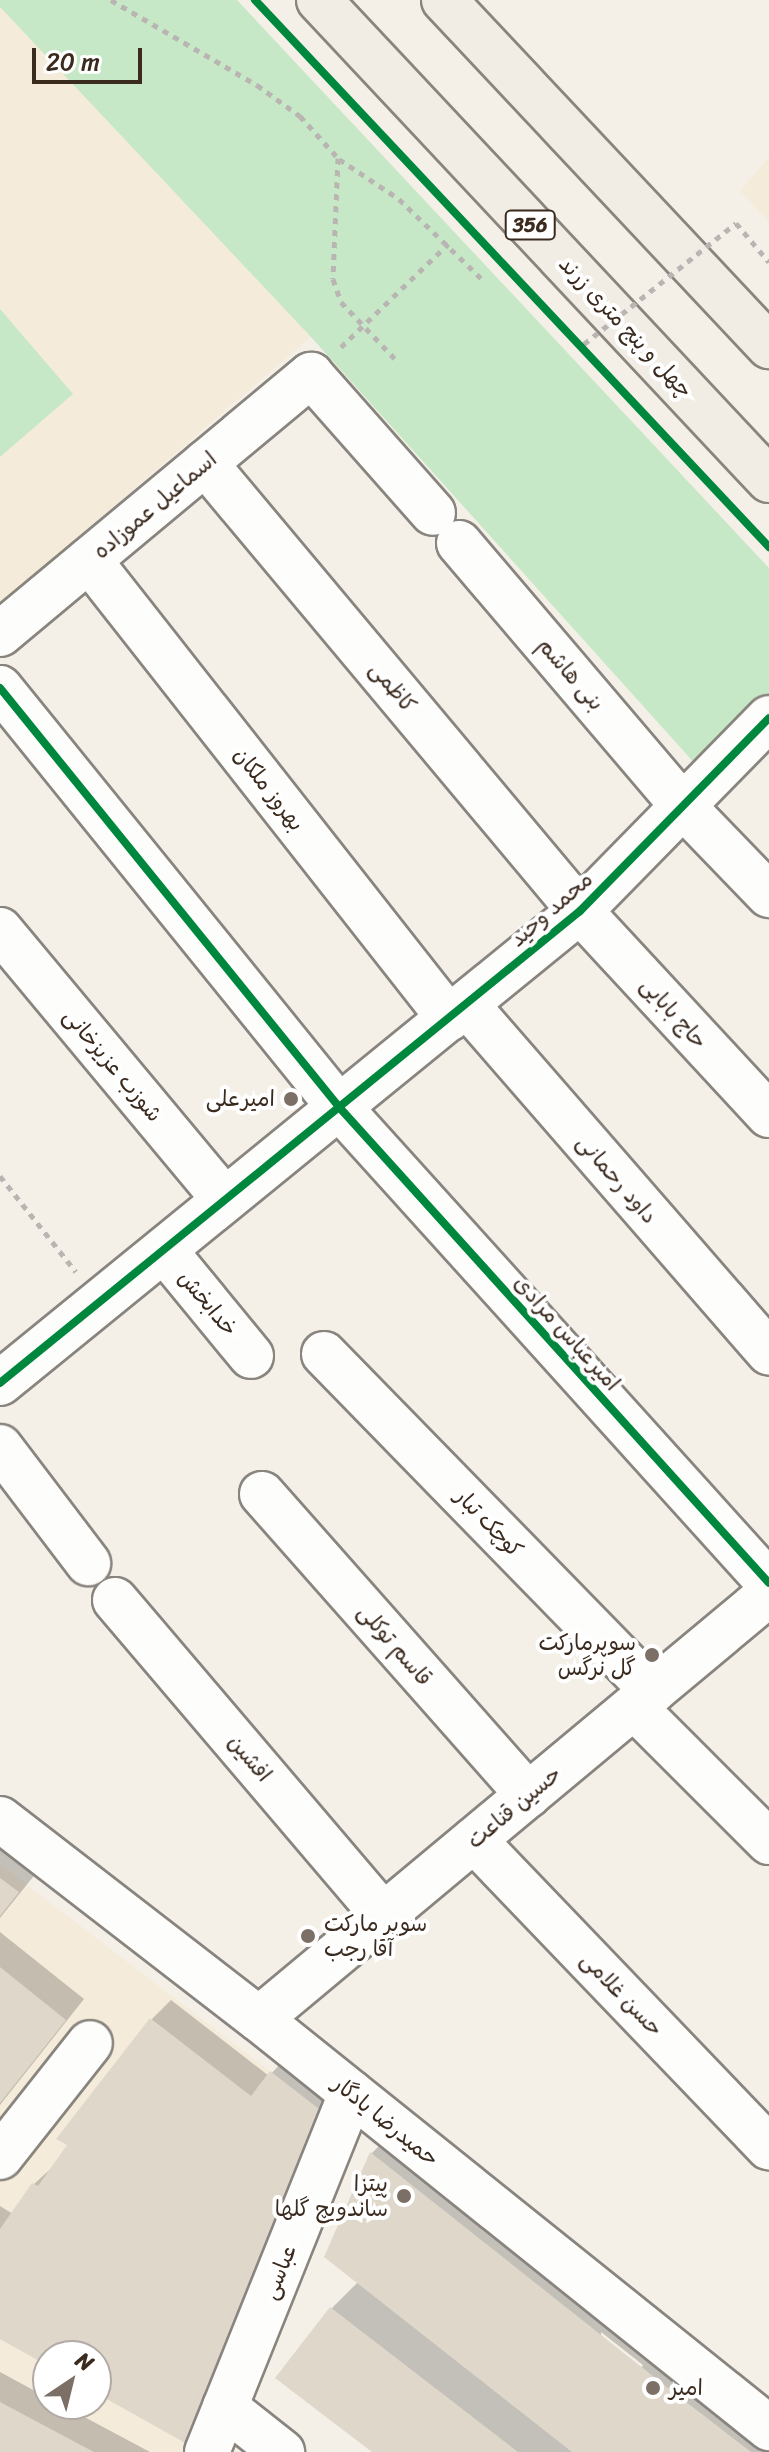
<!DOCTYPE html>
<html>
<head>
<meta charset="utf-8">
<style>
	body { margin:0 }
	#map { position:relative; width:769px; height:2452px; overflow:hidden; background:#f4f0e8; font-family:Sriracha,"Playpen Sans Arabic",sans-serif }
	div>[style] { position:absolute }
	.built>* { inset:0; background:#f5ebda }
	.green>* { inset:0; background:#c7e8c6 }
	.shadow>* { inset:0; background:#0003 }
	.building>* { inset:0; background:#dfd7ca }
	.path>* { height:5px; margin-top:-2.5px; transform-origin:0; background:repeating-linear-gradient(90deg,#b8b5b2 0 6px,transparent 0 12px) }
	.roads { filter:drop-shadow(2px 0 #89847e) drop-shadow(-2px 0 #89847e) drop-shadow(0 2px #89847e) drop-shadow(0 -2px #89847e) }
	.minor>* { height:44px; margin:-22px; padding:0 22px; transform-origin:22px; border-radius:22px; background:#fdfdfc }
	.major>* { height:44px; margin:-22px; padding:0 22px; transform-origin:22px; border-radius:22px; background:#f1ede4 }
	.path-bridge>* { height:5px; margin-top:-2.5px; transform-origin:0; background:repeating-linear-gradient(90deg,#b8b5b2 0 6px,transparent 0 12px) }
	.cycleway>* { height:8px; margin:-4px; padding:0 4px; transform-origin:4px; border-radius:4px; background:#00873e }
	.dots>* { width:22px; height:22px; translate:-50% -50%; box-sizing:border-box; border:4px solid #fff; border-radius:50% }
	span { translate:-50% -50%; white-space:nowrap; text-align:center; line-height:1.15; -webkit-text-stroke:8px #fff; paint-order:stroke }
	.shield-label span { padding:2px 6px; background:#fff; border:2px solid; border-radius:6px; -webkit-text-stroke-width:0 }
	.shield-label { font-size:20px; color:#3b2a1e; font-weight:700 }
	.street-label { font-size:22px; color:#3b2a1e }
	.poi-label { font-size:22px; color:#3b2a1e }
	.right { translate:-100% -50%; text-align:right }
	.left { translate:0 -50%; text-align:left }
	.north { position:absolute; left:32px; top:2340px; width:80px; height:80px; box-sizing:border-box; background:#fff; border:2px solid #b1aaa5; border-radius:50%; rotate:35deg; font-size:22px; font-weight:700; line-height:32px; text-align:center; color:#3b2a1e }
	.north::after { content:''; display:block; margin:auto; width:28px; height:36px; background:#7c6f65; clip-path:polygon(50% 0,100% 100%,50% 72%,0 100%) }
	.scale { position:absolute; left:32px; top:48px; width:110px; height:36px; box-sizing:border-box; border:4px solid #3b2a1e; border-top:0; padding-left:10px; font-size:24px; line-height:28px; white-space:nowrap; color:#3b2a1e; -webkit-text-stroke:6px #fff; paint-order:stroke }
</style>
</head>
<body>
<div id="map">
	<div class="built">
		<i style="clip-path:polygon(0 7px,311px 337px,0 604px)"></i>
		<i style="clip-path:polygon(769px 157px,769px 222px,740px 191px)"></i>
		<i style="clip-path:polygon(evenodd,0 1864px,319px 2109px,183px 2452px,0 2452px,0 1864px,48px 2356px,96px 2356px,96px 2404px,48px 2404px,48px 2356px)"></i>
	</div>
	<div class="green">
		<i style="clip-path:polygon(0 0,237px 0,769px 568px,769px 702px,698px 767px,311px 337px,0 7px)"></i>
		<i style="clip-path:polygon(0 309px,73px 394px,0 457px)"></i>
	</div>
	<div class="shadow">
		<i style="clip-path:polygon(0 1842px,37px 1872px,0 1918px)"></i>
		<i style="clip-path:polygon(0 1932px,84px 1999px,0 2105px)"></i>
		<i style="clip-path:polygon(171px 2000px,269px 2076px,282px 2062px,329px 2097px,206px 2422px,96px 2391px,96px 2356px,48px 2356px,48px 2364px,0 2337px,0 2206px,13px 2214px,34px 2184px,55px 2165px,152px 2019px)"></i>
		<i style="clip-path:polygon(evenodd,387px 2138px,769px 2423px,769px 2452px,375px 2452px,278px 2377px,332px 2308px,359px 2281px,371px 2154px,387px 2138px,601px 2332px,643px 2365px,641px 2368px,601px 2337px,601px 2332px)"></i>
		<i style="clip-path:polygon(0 2372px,48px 2398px,48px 2404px,60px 2404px,150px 2452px,0 2452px)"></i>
	</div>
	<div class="building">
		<i style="clip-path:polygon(0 1878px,19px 1892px,0 1916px)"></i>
		<i style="clip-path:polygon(0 1967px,66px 2020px,0 2103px)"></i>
		<i style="clip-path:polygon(150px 2018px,251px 2096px,270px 2071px,319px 2109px,187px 2444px,96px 2393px,96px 2356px,48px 2356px,48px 2366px,0 2339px,0 2229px,32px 2183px,38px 2186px,67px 2145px,56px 2139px)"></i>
		<i style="clip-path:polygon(370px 2152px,668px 2388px,751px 2452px,572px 2452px,324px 2257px)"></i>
		<i style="clip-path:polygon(330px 2307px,365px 2334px,518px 2452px,372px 2452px,275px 2378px)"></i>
		<i style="clip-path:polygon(0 2402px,94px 2452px,0 2452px)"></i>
	</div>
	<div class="path">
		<i style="left:111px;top:0;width:169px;rotate:30.2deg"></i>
		<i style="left:257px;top:85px;width:53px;rotate:35.8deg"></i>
		<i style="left:300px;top:116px;width:57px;rotate:47.9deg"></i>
		<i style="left:338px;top:158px;width:121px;rotate:92.4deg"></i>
		<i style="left:333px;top:279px;width:24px;rotate:71deg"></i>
		<i style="left:341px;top:302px;width:79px;rotate:46.5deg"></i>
		<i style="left:339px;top:159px;width:72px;rotate:33.7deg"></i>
		<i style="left:399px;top:199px;width:118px;rotate:44deg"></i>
		<i style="left:736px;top:223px;width:51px;rotate:49.8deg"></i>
		<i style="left:341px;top:347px;width:149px;rotate:-43.9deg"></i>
		<i style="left:0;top:1176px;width:122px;rotate:51.6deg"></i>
	</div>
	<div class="roads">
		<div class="minor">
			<i style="left:205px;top:463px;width:584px;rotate:50.07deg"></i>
			<i style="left:580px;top:911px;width:278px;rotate:47.2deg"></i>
			<i style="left:459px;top:543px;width:345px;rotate:49.6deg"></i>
			<i style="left:683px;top:806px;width:124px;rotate:46deg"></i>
			<i style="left:89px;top:560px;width:583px;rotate:51.83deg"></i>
			<i style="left:0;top:634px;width:405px;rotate:-39.8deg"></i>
			<i style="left:311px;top:375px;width:184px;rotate:48.5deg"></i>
			<i style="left:0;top:688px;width:539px;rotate:51.02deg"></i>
			<i style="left:339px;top:1107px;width:641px;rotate:47.91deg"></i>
			<i style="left:0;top:930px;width:351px;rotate:50.2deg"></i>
			<i style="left:466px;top:1004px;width:462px;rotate:49deg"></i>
			<i style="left:164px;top:1250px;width:137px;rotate:50.6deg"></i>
			<i style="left:324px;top:1354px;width:471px;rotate:45.7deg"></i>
			<i style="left:0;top:1383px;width:748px;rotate:-39.14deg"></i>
			<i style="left:580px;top:911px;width:270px;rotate:-45.6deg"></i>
			<i style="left:0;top:1447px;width:146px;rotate:52.8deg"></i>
			<i style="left:262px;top:1494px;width:402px;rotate:48.5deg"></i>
			<i style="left:115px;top:1600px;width:415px;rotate:49.6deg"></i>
			<i style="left:634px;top:1707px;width:191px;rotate:45deg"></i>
			<i style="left:0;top:1819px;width:327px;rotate:37.7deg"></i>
			<i style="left:259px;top:2019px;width:654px;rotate:38.73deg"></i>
			<i style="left:474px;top:1840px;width:426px;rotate:46.2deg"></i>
			<i style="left:259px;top:2019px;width:664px;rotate:-39.81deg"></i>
			<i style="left:0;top:2157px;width:145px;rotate:-51.7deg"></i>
			<i style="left:225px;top:2407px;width:73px;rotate:38.3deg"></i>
			<i style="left:207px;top:2452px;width:387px;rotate:-68.1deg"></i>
		</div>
		<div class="major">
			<i style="left:319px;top:0;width:658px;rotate:46.85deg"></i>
			<i style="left:444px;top:0;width:475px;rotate:46.8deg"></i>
		</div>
	</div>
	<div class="path-bridge">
		<i style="left:584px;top:344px;width:194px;rotate:-38.5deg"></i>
	</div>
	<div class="cycleway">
		<i style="left:255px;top:0;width:751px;rotate:46.78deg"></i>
		<i style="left:0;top:688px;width:539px;rotate:51.02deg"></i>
		<i style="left:339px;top:1107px;width:641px;rotate:47.91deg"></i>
		<i style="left:0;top:1383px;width:748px;rotate:-39.14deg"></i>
		<i style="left:580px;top:911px;width:270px;rotate:-45.6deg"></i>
	</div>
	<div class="dots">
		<i style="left:291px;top:1099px;background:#7c6f65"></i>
		<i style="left:652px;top:1655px;background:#7c6f65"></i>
		<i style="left:308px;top:1936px;background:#7c6f65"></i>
		<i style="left:404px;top:2196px;background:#7c6f65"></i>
		<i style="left:653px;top:2388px;background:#7c6f65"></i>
	</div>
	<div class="shield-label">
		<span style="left:530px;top:225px">356</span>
	</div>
	<div class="street-label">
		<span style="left:626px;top:327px;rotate:47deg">چهل و پنج متری زرند</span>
		<span style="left:155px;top:505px;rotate:-40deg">اسماعیل عموزاده</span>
		<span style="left:571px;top:674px;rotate:49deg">بنی هاشم</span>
		<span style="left:393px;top:687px;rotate:50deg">کاظمی</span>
		<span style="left:269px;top:789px;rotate:52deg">بهروز ملکان</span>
		<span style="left:551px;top:909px;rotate:-41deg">محمد وحید</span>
		<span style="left:674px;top:1013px;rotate:48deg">حاج بابایی</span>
		<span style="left:113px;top:1065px;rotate:50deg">شوزب عزیزخانی</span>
		<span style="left:617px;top:1179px;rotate:49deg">داود رحمانی</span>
		<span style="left:208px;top:1303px;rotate:50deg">خدابخش</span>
		<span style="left:567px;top:1333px;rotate:48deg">امیرعباس مرادی</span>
		<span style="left:489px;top:1523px;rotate:46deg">کوچک تبار</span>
		<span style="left:395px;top:1645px;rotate:49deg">قاسم توکلی</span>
		<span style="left:250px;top:1758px;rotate:50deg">افشین</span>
		<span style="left:514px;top:1807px;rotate:-40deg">حسین قناعت</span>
		<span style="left:622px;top:1994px;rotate:46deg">حسن غلامی</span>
		<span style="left:386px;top:2121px;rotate:39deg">حمیدرضا یادگار</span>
		<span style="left:279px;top:2272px;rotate:-68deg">عباسی</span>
	</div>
	<div class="poi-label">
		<span class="right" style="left:275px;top:1099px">امیرعلی</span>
		<span class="right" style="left:636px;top:1655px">سوپرمارکت<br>گل نرگس</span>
		<span class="left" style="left:324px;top:1936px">سوپر مارکت<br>آقا رجب</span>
		<span class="right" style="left:388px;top:2196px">پیتزا<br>ساندویچ گلها</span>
		<span class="left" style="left:669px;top:2388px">امیر</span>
	</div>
	<div class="north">N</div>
	<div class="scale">20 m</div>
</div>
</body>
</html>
